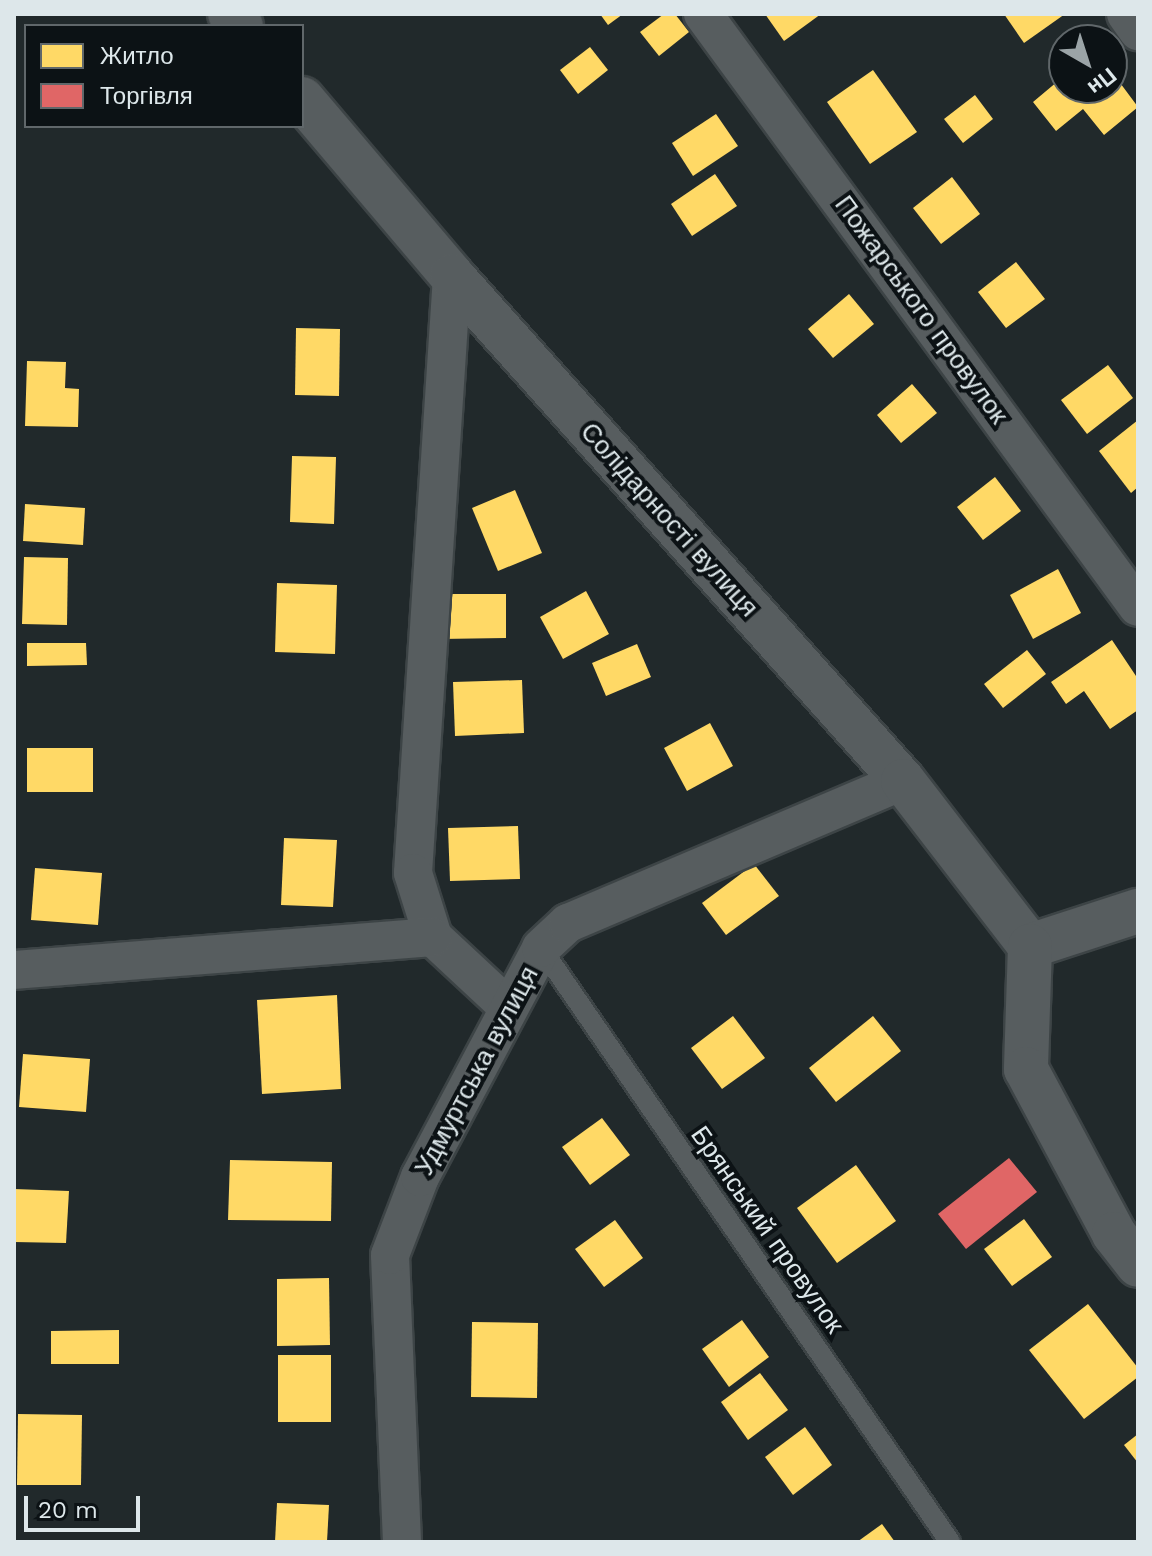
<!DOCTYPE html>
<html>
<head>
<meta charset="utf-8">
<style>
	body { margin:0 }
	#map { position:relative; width:1152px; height:1556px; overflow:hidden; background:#21292b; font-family:"Work Sans",sans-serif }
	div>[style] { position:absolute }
	.homes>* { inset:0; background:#ffd966 }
	.shops>* { inset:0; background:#e06666 }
	.roads { filter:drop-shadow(2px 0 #3d4446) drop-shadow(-2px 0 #3d4446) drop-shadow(0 2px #3d4446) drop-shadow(0 -2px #3d4446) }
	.service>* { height:20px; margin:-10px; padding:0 10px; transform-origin:10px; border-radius:10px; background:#575d5f }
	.minor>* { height:38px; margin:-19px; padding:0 19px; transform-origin:19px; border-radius:19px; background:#575d5f }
	.tertiary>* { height:44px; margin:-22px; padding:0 22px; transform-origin:22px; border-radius:22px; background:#575d5f }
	span { translate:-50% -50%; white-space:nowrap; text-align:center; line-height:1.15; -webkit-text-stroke:8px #0c1215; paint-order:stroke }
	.street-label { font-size:26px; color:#dde7ea }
	.frame { position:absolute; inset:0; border:16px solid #dde7ea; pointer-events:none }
	.legend { position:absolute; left:24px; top:24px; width:280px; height:104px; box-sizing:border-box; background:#0c1215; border:2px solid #60676a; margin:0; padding:10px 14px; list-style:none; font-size:24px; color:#dde7ea }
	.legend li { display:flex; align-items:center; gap:16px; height:40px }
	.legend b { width:40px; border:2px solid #60676a }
	.north { position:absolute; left:1048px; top:24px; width:80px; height:80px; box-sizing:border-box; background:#0c1215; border:2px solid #60676a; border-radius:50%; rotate:141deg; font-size:22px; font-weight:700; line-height:32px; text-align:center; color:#dde7ea }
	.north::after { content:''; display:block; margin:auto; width:28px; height:36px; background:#9ba4a7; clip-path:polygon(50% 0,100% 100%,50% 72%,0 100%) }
	.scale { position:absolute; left:24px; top:1496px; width:116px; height:36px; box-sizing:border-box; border:4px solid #dde7ea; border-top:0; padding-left:10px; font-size:24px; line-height:28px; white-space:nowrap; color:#dde7ea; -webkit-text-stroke:6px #0c1215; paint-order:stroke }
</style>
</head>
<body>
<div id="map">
	<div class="homes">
		<i style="clip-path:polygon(600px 14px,623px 14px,608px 25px)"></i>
		<i style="clip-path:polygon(664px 14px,675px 14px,689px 32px,659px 56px,640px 32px)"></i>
		<i style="clip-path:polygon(765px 14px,821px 14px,784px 41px)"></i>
		<i style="clip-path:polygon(1004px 14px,1065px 14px,1024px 43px)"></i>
		<i style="clip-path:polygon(590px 47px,608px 70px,578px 94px,560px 70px)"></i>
		<i style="clip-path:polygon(873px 70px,917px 132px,870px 164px,827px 102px)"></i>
		<i style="clip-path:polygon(1112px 72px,1138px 107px,1104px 135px,1083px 109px,1056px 131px,1033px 102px,1064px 76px,1064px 88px,1112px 88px)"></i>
		<i style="clip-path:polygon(975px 95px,993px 119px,963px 143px,944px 119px)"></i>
		<i style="clip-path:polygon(716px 114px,738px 146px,693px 176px,672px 143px)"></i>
		<i style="clip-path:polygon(715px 174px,737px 206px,692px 236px,671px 204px)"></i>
		<i style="clip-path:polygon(952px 177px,980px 214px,941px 244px,913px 208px)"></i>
		<i style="clip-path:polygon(1016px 262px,1045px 299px,1006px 328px,978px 292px)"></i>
		<i style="clip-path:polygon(849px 294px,874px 324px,833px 358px,808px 329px)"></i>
		<i style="clip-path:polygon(296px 328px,340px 329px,339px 396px,295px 395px)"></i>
		<i style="clip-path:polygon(27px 361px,66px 362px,65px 388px,79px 389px,78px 427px,25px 426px)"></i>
		<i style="clip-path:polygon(1108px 365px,1133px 398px,1087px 434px,1061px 400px)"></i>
		<i style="clip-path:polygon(912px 384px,937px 413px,901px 443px,877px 415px)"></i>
		<i style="clip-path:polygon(1138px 420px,1138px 487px,1131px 493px,1099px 451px)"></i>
		<i style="clip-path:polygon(292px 456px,336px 457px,334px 524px,290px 522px)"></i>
		<i style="clip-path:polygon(995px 477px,1021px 511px,983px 540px,957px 507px)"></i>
		<i style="clip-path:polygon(515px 490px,542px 553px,498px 571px,472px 508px)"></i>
		<i style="clip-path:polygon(25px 504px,85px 508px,83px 545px,23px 541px)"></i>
		<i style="clip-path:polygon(24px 557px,68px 558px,67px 625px,22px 624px)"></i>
		<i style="clip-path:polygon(1058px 569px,1081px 613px,1033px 639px,1010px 595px)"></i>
		<i style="clip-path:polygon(277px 583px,337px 585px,335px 654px,275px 652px)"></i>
		<i style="clip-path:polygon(586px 591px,609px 634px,563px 659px,540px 617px)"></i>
		<i style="clip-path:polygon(440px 594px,506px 594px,506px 638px,440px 639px)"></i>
		<i style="clip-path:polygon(1112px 640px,1138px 679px,1138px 710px,1110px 729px,1084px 691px,1066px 704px,1051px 682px)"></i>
		<i style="clip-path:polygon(27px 643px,86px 643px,87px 665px,27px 666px)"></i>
		<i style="clip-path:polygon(637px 644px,651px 677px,606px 696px,592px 663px)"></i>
		<i style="clip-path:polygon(1027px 650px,1046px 674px,1003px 708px,984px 684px)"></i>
		<i style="clip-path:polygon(522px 680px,524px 733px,455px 736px,453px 682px)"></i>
		<i style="clip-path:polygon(710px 723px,733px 766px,687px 791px,664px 748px)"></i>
		<i style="clip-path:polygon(27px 748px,93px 748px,93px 792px,27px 792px)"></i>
		<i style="clip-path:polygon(518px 826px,520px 879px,450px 881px,448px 828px)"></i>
		<i style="clip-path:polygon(284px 838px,337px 840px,333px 907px,281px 905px)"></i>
		<i style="clip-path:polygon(754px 864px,779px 896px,726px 935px,702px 903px)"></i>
		<i style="clip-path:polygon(35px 868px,102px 873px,98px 925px,31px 920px)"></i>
		<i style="clip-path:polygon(337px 995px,341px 1089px,262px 1094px,257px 1000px)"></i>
		<i style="clip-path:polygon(733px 1016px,765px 1058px,722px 1089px,691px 1048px)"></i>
		<i style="clip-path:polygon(873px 1016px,901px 1051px,836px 1102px,809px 1068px)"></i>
		<i style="clip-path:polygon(23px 1054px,90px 1059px,86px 1112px,19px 1107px)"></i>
		<i style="clip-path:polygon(602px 1118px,630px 1155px,590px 1185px,562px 1147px)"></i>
		<i style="clip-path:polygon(230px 1160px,332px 1162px,331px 1221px,228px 1220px)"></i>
		<i style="clip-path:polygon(856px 1165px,896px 1221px,837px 1263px,797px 1208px)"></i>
		<i style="clip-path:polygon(14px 1189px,69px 1191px,66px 1243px,14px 1242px)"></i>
		<i style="clip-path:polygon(1024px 1219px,1052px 1257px,1012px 1286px,984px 1249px)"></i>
		<i style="clip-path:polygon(615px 1220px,643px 1258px,604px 1287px,575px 1249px)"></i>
		<i style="clip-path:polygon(329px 1278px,330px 1345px,277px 1346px,277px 1279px)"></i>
		<i style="clip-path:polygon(1088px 1304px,1138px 1368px,1138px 1377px,1084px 1419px,1029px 1350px)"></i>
		<i style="clip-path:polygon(742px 1320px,769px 1357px,729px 1387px,702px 1349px)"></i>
		<i style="clip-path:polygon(472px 1322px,538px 1323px,537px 1398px,471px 1397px)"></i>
		<i style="clip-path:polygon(119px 1330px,119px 1364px,51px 1364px,51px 1331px)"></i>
		<i style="clip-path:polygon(278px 1355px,331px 1355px,331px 1422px,278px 1422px)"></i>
		<i style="clip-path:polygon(760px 1373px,788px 1410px,748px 1440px,721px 1402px)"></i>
		<i style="clip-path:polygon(18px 1414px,82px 1415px,81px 1485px,17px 1485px)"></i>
		<i style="clip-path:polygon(805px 1427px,832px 1465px,793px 1495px,765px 1457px)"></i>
		<i style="clip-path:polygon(1138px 1434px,1138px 1463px,1124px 1445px)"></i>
		<i style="clip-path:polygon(277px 1503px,329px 1505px,327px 1542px,275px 1542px)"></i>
		<i style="clip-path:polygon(882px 1524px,895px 1542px,857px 1542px)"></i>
	</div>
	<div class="shops">
		<i style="clip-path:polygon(1009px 1158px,1037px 1192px,966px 1249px,938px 1214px)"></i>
	</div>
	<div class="roads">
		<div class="service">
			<i style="left:541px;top:948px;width:721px;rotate:55.45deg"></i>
		</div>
		<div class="minor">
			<i style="left:703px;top:14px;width:735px;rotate:53.74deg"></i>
			<i style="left:1126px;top:14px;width:21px;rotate:55deg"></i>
			<i style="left:452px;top:276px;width:598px;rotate:93.74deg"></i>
			<i style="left:413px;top:873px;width:67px;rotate:72.6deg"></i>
			<i style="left:433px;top:937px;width:101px;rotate:43deg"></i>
			<i style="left:14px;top:970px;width:420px;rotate:-4.5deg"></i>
			<i style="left:402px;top:1542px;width:287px;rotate:-92.4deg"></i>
			<i style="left:390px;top:1255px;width:84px;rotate:-69deg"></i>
			<i style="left:420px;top:1177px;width:259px;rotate:-62.1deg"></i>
			<i style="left:541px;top:948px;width:37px;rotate:-43deg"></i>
			<i style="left:568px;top:923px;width:364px;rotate:-23deg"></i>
		</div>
		<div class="tertiary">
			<i style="left:230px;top:14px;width:16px;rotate:47deg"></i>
			<i style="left:302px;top:99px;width:232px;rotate:49.7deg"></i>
			<i style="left:452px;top:276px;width:677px;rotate:48.23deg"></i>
			<i style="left:903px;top:781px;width:208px;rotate:52.4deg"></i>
			<i style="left:1030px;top:946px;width:114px;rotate:-18deg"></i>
			<i style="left:1030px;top:946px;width:123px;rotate:91.9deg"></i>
			<i style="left:1026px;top:1069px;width:187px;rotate:61.9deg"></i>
			<i style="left:1114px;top:1234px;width:39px;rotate:52deg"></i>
		</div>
	</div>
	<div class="street-label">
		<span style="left:921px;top:310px;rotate:54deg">Пожарського провулок</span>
		<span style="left:669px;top:520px;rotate:48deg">Солідарності вулиця</span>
		<span style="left:477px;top:1071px;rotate:-62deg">Удмуртська вулиця</span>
		<span style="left:767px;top:1230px;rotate:55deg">Брянський провулок</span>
	</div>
	<div class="frame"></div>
	<ul class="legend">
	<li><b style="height:22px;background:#ffd966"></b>Житло</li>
	<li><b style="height:22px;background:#e06666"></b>Торгівля</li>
	</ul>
	<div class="north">Пн</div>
	<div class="scale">20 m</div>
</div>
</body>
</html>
